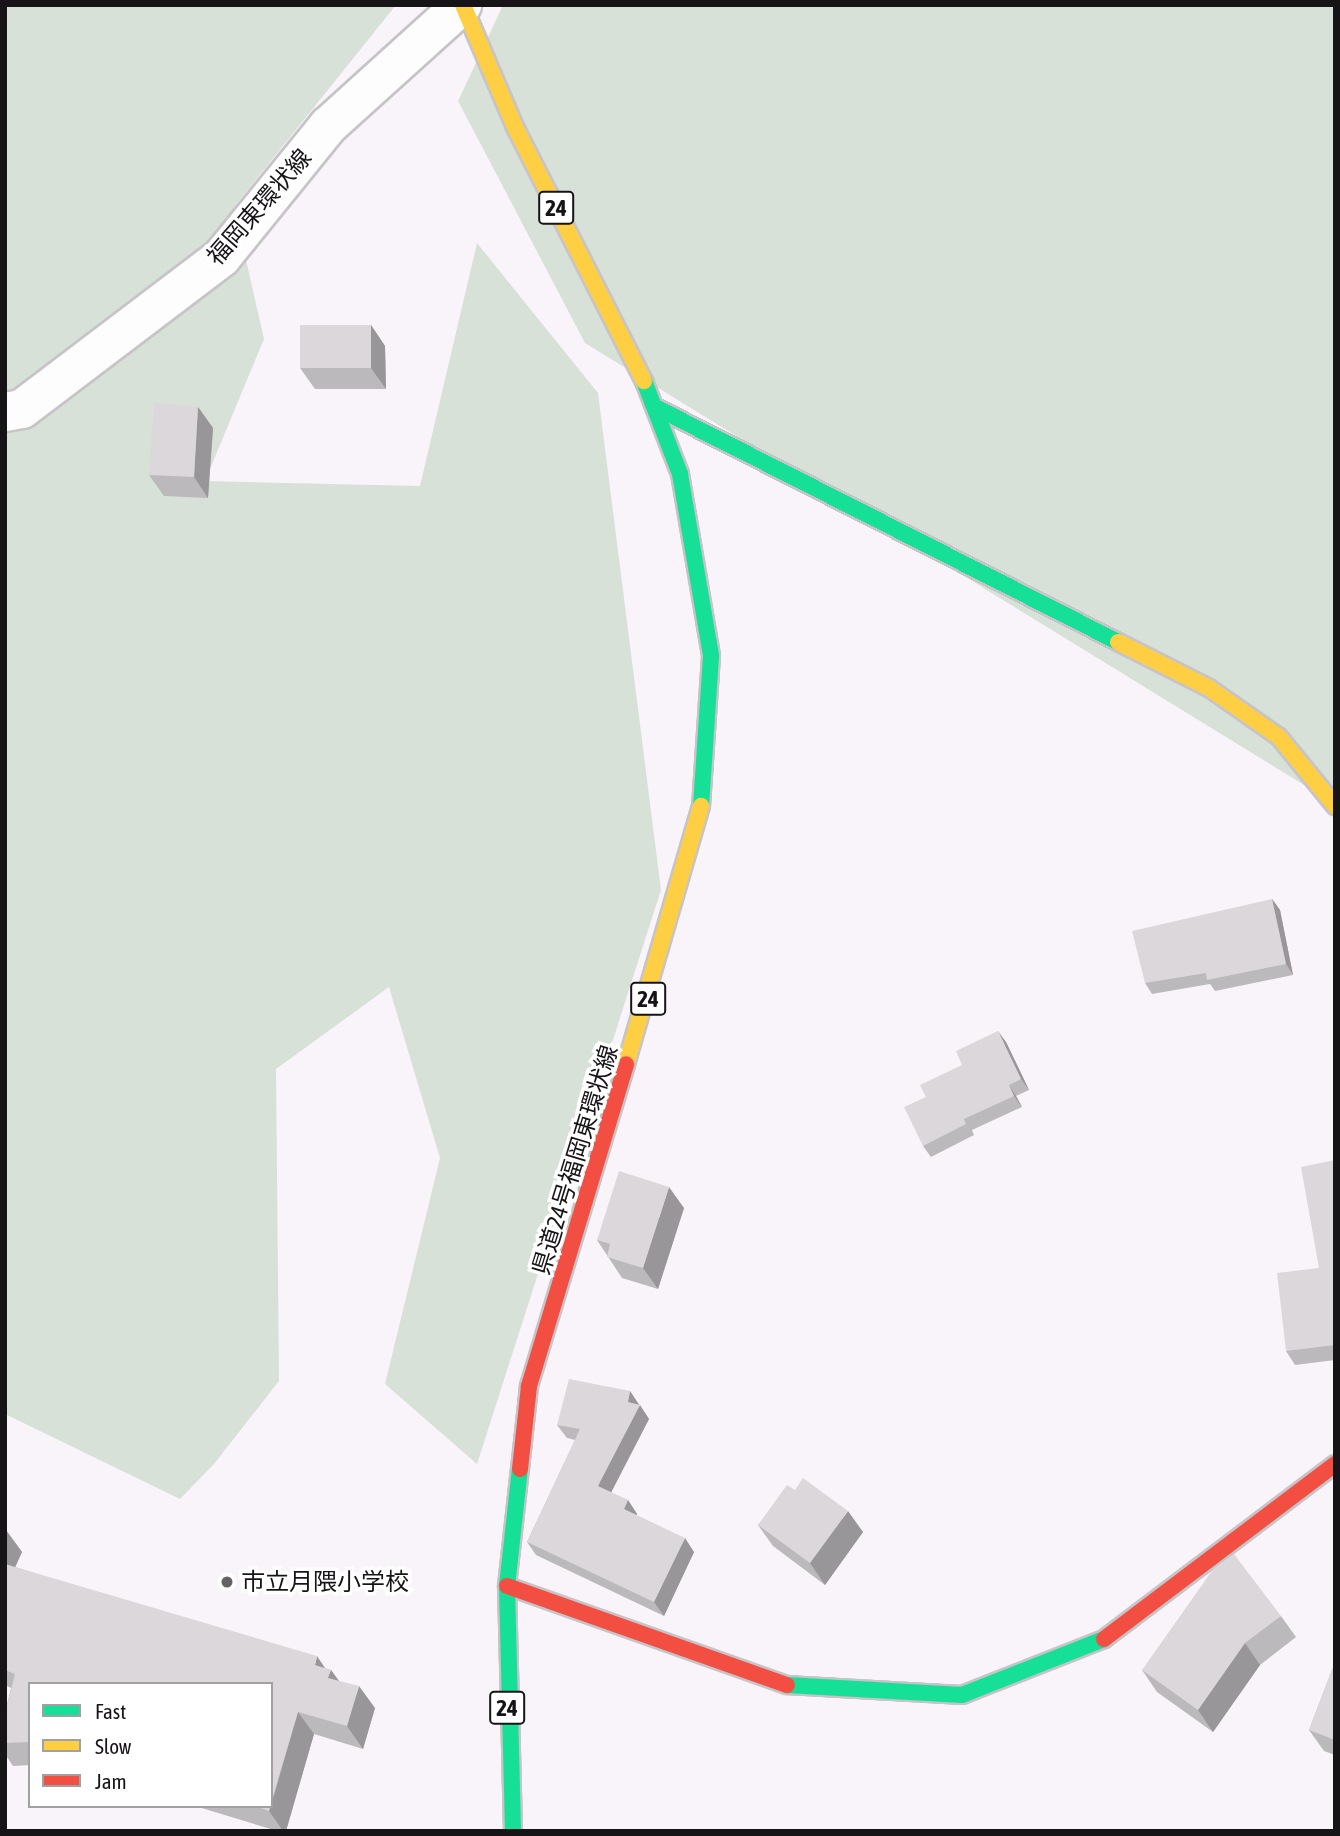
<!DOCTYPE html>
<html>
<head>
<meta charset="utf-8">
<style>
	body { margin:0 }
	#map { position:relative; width:1340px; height:1836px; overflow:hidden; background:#f9f4f9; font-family:"Asap Condensed","Noto Sans JP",sans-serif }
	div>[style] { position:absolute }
	.green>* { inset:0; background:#d7e1d8 }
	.roads { filter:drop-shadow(2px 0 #c7c4c8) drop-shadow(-2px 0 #c7c4c8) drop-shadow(0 2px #c7c4c8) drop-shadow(0 -2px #c7c4c8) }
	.street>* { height:38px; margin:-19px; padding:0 19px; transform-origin:19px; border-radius:19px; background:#fefdfe }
	.fast>* { height:16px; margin:-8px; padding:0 8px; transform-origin:8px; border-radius:8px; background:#16e098 }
	.slow>* { height:16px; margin:-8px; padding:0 8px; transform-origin:8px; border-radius:8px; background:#ffcf43 }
	.jam>* { height:16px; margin:-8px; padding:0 8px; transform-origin:8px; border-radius:8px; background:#f24e42 }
	.wall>* { inset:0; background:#bcb9bc }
	.shaded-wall>* { inset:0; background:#999699 }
	.building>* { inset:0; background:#dbd7db }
	.dots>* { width:19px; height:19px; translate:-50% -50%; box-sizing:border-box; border:4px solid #fff; border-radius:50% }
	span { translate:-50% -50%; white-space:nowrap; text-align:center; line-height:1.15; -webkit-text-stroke:7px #fff; paint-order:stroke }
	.shield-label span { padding:2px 5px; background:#fff; border:2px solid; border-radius:5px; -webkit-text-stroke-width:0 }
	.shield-label { font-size:23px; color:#171417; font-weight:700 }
	.street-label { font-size:24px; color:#171417 }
	.poi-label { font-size:24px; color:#171417 }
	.left { translate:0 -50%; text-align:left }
	.frame { position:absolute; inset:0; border:7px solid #171417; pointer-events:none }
	.legend { position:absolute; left:28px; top:1682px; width:245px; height:126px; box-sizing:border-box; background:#fff; border:2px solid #a2a1a2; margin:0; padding:9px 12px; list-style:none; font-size:21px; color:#171417 }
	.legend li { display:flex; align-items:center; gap:14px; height:35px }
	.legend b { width:35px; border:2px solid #a2a1a2 }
</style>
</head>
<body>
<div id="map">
	<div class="green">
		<i style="clip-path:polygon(5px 5px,396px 5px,234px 207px,264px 339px,205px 481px,420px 486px,477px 243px,598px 393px,661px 890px,477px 1464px,385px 1384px,440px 1158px,389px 987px,276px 1069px,279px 1381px,214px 1464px,180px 1499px,5px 1414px)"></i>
		<i style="clip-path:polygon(503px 5px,1335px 5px,1335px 804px,585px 343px,458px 101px)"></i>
	</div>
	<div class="roads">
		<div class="street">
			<i style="left:5px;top:412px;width:17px;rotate:-10deg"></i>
			<i style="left:22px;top:409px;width:251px;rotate:-37.2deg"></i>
			<i style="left:222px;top:257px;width:169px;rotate:-51deg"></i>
			<i style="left:328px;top:126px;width:181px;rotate:-42.1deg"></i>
		</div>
		<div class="fast">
			<i style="left:644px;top:381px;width:100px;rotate:68.8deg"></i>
			<i style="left:680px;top:474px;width:185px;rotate:80.3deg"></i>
			<i style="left:711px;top:656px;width:150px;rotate:93.8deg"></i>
			<i style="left:657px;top:408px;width:517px;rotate:26.91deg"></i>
			<i style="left:787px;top:1685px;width:175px;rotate:3.3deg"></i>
			<i style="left:962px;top:1695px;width:153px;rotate:-21.5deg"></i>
			<i style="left:513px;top:1831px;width:245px;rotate:-91.4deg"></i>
			<i style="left:507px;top:1586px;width:118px;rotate:-83.7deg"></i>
		</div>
		<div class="slow">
			<i style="left:463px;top:5px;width:133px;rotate:66.9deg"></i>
			<i style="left:515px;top:127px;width:285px;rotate:63.1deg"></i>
			<i style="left:1118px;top:642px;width:102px;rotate:26.8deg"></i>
			<i style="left:1209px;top:688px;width:85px;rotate:35deg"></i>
			<i style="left:1279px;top:737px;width:89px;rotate:50.9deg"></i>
			<i style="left:626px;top:1064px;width:269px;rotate:-73.8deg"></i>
		</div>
		<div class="jam">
			<i style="left:520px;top:1469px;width:83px;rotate:-83.8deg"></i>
			<i style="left:529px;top:1386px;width:336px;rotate:-73.2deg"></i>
			<i style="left:507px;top:1586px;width:297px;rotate:19.5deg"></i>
			<i style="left:1104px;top:1639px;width:290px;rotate:-37.1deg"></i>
		</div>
	</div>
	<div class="wall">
		<i style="clip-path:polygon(371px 325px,385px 346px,386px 389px,315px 389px,300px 368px)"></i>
		<i style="clip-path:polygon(198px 407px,213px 428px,208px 498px,164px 496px,149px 475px)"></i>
		<i style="clip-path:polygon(1272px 899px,1280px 910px,1293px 975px,1215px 991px,1210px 984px,1152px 994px,1145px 983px)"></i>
		<i style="clip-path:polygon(1006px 1042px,1029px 1090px,1016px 1096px,1022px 1107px,972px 1130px,974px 1135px,931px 1157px,923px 1146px,926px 1097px)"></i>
		<i style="clip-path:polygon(1335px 1160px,1335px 1360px,1295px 1365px,1286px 1351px,1319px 1268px)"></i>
		<i style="clip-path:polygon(684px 1208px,658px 1289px,622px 1278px,597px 1240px)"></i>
		<i style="clip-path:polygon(630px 1391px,649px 1419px,611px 1493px,628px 1500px,637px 1514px,636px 1515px,694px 1552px,664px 1616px,536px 1555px,527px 1542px,575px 1440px,567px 1438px,557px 1425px)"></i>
		<i style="clip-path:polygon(795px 1490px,863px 1532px,825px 1585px,773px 1546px,758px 1525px)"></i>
		<i style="clip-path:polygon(5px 1529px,22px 1552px,15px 1567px,331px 1670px,338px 1680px,375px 1708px,363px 1749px,314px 1734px,286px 1831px,277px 1831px,195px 1806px,271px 1806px,30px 1684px,30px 1765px,13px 1766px,5px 1754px,5px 1713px,11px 1688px,5px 1685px)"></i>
		<i style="clip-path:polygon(1281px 1616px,1296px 1637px,1260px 1665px,1213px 1732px,1157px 1692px,1142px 1670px)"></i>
		<i style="clip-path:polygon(1335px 1662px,1335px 1755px,1324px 1751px,1309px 1730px)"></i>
	</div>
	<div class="shaded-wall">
		<i style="clip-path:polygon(371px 325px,385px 346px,386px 389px,371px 368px)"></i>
		<i style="clip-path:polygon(198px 407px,213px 428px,208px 498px,194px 477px)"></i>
		<i style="clip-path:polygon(1272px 899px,1280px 910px,1293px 975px,1286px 964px)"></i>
		<i style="clip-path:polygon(998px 1031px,1006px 1042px,1029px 1090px,1021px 1079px)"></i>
		<i style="clip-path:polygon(1009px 1085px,1016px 1096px,1022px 1107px,1014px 1096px)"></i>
		<i style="clip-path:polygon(669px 1187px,684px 1208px,658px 1289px,643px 1268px)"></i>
		<i style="clip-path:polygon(630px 1391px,639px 1405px,639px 1407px,640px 1405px,649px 1419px,607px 1500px,598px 1486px,628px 1402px)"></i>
		<i style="clip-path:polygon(628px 1500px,637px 1514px,633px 1522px,624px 1509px)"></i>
		<i style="clip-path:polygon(848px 1511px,863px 1532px,825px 1585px,810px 1563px)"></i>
		<i style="clip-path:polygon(6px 1530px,22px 1552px,8px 1583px,5px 1579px,5px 1532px)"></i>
		<i style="clip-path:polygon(685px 1538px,694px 1552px,664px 1616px,654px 1602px)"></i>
		<i style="clip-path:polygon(1245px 1643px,1260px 1665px,1213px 1732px,1198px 1710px)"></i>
		<i style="clip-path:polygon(317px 1656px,329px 1674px,331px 1670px,347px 1692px,344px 1700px,315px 1665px)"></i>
		<i style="clip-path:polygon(359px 1686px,375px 1708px,363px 1749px,347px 1726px)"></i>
		<i style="clip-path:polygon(298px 1712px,314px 1734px,286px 1831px,283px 1831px,269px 1811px,271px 1806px)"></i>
	</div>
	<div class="building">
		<i style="clip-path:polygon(300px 325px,371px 325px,371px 368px,300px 368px)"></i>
		<i style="clip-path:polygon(154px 403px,198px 407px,194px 477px,149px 475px)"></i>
		<i style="clip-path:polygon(1272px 899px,1286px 964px,1207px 980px,1206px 973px,1145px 983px,1132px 931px)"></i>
		<i style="clip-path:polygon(998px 1031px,1021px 1079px,1009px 1085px,1014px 1096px,964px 1119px,966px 1124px,923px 1146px,904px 1107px,926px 1097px,920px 1085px,962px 1065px,956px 1051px)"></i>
		<i style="clip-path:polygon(1335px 1160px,1335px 1345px,1286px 1351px,1277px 1273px,1319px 1268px,1301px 1167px)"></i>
		<i style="clip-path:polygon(619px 1171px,669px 1187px,643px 1268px,607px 1257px,610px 1244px,597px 1240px)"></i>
		<i style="clip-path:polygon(569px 1379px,630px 1391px,628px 1402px,640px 1405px,598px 1486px,628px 1500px,624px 1509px,685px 1538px,654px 1602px,527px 1542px,580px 1429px,557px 1425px)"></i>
		<i style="clip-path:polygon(803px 1478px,848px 1511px,810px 1563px,758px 1525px,787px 1485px,795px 1490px)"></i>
		<i style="clip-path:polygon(1234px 1554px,1281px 1616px,1245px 1643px,1198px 1710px,1142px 1670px,1214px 1568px)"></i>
		<i style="clip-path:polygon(5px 1564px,317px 1656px,315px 1665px,331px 1670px,328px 1678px,359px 1686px,347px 1726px,298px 1712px,271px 1803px,271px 1684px,30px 1684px,30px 1742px,5px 1743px,5px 1713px,15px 1674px,5px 1670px)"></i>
		<i style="clip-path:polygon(1335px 1662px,1335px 1740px,1309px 1730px)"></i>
		<i style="clip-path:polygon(255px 1806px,270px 1806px,269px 1811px)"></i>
	</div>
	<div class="dots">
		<i style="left:227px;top:1582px;background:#666266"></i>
	</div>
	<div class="shield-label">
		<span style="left:556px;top:208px">24</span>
		<span style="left:648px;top:999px">24</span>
		<span style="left:507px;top:1708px">24</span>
	</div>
	<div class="street-label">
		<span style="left:259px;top:207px;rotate:-49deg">福岡東環状線</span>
		<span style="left:575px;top:1160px;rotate:-73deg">県道24号福岡東環状線</span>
	</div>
	<div class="poi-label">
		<span class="left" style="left:241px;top:1582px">市立月隈小学校</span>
	</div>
	<div class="frame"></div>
	<ul class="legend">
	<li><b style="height:9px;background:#16e098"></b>Fast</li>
	<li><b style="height:9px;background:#ffcf43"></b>Slow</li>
	<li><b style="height:9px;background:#f24e42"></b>Jam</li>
	</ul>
</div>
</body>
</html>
